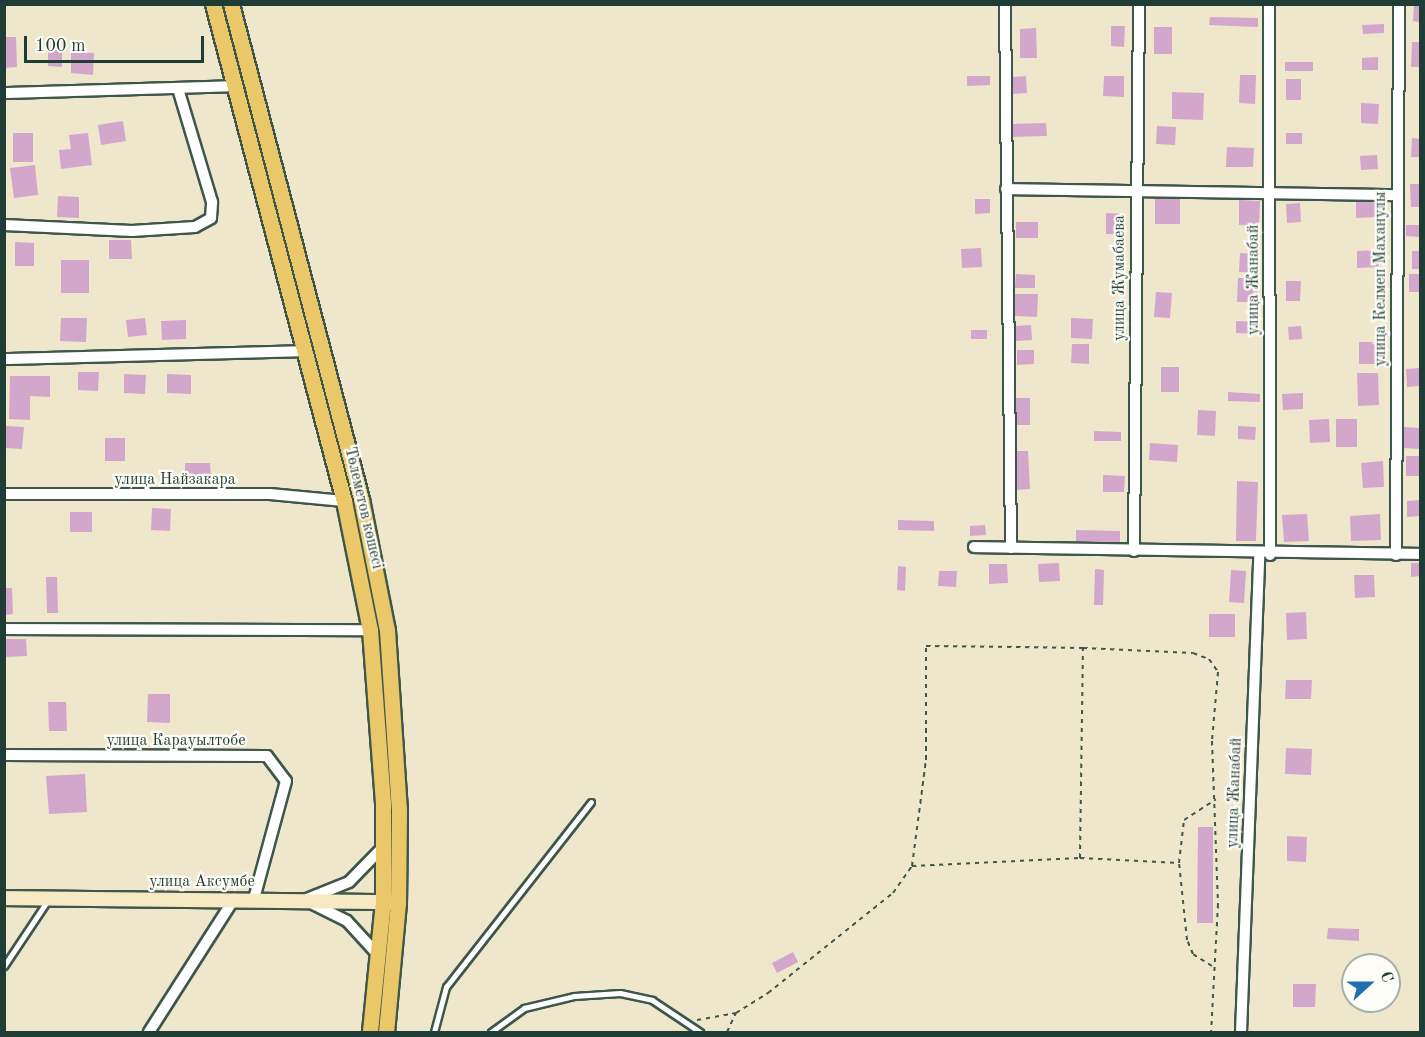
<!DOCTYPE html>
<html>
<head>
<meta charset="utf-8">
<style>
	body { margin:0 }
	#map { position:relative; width:1425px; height:1037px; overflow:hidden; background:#efe7cb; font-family:"Old Standard TT",serif }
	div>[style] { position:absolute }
	.building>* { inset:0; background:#d3a7cc }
	.path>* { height:2px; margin-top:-1px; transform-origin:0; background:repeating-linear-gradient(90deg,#3e564b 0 4.5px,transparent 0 9px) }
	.roads { filter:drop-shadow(2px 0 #3e564b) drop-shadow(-2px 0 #3e564b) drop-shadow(0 2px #3e564b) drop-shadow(0 -2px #3e564b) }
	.service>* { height:5px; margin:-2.5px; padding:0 2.5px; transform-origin:2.5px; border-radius:2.5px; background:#fff }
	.minor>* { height:10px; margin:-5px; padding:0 5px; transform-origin:5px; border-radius:5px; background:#fff }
	.secondary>* { height:14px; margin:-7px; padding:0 7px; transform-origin:7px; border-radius:7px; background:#f7e9c3 }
	.primary>* { height:15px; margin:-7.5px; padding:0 7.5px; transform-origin:7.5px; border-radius:7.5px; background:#eac769 }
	span { translate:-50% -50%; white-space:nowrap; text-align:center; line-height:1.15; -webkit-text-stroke:4.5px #fdfcf7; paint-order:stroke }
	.street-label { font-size:16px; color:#1f3d34 }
	.frame { position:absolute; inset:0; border:6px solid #1f3d34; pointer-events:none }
	.north { position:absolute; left:1341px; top:953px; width:60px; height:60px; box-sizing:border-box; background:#fdfcf7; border:2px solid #a4b0a9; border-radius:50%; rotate:69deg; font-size:16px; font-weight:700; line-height:24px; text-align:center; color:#1f3d34 }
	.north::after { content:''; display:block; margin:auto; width:21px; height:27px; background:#1f6fb2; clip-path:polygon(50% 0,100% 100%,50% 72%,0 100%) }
	.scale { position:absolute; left:24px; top:36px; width:180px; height:27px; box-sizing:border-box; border:3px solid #1f3d34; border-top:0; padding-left:8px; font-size:18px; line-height:21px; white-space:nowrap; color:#1f3d34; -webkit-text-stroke:4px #fdfcf7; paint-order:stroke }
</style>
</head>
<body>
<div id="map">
	<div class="building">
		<i style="clip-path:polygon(1414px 4px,1420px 4px,1420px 22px,1413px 21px)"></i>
		<i style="clip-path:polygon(1210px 17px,1258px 18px,1258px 27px,1209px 25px)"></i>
		<i style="clip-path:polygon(1384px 24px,1384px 33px,1363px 34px,1362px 25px)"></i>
		<i style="clip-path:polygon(1111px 26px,1125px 26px,1124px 47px,1111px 46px)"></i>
		<i style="clip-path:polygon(1154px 27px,1172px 27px,1172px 54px,1154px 54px)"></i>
		<i style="clip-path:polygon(1036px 28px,1037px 58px,1020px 58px,1020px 29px)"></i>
		<i style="clip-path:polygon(4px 37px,16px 37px,17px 67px,4px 68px)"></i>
		<i style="clip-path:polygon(1412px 42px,1420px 42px,1420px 67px,1411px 67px)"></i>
		<i style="clip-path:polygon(48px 45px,62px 46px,62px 67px,48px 66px)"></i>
		<i style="clip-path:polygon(71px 52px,94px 53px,93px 75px,71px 73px)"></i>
		<i style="clip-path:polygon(1378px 57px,1378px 70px,1362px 70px,1362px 58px)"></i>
		<i style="clip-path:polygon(1285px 62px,1313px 62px,1313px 71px,1285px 71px)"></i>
		<i style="clip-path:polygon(1240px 75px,1256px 75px,1255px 104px,1239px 103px)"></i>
		<i style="clip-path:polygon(967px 76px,990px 76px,990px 85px,967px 86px)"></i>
		<i style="clip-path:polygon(1026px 76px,1027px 93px,1011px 94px,1010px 77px)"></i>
		<i style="clip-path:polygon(1104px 76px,1124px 76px,1124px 97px,1103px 96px)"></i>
		<i style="clip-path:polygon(1286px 79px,1301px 79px,1301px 100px,1286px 100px)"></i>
		<i style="clip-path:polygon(1172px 92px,1204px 93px,1203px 120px,1172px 119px)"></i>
		<i style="clip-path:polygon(1361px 103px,1379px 104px,1378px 124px,1361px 123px)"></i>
		<i style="clip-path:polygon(123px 121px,126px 141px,101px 145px,98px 125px)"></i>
		<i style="clip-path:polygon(1046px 123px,1047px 136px,1010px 137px,1010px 124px)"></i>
		<i style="clip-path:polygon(1157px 126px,1176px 127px,1175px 145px,1156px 144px)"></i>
		<i style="clip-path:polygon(13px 133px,33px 133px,33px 162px,13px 162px)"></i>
		<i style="clip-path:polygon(88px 133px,92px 165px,61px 169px,59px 150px,71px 149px,69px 135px)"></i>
		<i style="clip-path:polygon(1286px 133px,1302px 133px,1302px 144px,1286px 144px)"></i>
		<i style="clip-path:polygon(1412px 138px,1420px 139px,1420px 157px,1411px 157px)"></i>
		<i style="clip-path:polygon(1227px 147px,1254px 148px,1253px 167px,1226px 167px)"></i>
		<i style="clip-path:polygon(1377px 155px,1378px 169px,1361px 170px,1360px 156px)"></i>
		<i style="clip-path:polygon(35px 165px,38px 195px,14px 198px,10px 168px)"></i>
		<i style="clip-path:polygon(1410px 184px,1420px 184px,1420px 207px,1411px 207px)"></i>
		<i style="clip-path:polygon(58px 196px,79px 197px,79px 218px,57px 217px)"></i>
		<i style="clip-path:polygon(1155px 197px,1180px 198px,1180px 224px,1155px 224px)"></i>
		<i style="clip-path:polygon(975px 199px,990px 199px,990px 213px,975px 214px)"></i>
		<i style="clip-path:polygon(1239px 200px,1260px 201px,1259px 225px,1239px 225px)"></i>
		<i style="clip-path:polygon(1378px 200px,1378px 217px,1356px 218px,1356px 201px)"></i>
		<i style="clip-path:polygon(1300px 203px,1301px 222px,1287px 223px,1286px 204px)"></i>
		<i style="clip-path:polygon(1106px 213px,1125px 214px,1125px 234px,1106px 234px)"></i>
		<i style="clip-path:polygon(1016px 222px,1038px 222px,1038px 238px,1016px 238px)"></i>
		<i style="clip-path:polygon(1406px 225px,1420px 225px,1420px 237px,1406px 236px)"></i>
		<i style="clip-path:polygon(109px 240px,131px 240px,132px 259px,109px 259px)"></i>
		<i style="clip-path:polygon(15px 242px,34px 243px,34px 266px,15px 266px)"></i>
		<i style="clip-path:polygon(1116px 245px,1123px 246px,1123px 268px,1115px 268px)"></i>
		<i style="clip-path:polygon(981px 248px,982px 267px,962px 268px,961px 249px)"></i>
		<i style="clip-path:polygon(1378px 250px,1379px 267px,1357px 268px,1357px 251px)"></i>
		<i style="clip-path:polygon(1412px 251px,1420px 251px,1420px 269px,1412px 269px)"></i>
		<i style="clip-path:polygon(1240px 253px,1256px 254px,1255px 273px,1239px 272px)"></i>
		<i style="clip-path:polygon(61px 260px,89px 260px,89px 293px,61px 293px)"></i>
		<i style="clip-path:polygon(1016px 274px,1035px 275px,1035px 288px,1015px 288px)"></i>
		<i style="clip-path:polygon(1409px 274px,1420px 274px,1420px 292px,1409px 292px)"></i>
		<i style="clip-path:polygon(1238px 278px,1258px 278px,1257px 302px,1237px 302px)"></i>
		<i style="clip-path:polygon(1286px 281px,1301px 281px,1300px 301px,1286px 301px)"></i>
		<i style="clip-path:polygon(1156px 292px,1172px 293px,1170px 318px,1154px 317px)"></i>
		<i style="clip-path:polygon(1015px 294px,1038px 294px,1037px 317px,1015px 316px)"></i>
		<i style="clip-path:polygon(61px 318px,87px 318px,86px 342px,60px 341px)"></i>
		<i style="clip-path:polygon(145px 318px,147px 335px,128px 337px,126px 320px)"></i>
		<i style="clip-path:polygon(1071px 318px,1093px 319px,1092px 339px,1071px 338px)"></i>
		<i style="clip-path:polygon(186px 320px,186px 339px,162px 340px,161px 321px)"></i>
		<i style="clip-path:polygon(1236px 321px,1259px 322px,1259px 334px,1236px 333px)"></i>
		<i style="clip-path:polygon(1031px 325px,1032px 340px,1015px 341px,1014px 326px)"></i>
		<i style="clip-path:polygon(1301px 326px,1302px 339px,1289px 340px,1288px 327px)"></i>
		<i style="clip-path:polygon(971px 330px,987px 330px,987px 339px,971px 339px)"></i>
		<i style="clip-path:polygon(1359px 342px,1378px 342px,1379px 364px,1359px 364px)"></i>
		<i style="clip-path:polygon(1072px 344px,1089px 344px,1089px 364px,1071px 363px)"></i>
		<i style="clip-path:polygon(1017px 350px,1034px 350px,1034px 364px,1017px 365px)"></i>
		<i style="clip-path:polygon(1161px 367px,1179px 367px,1179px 392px,1161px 392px)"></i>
		<i style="clip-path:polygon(1420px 368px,1420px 386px,1407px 387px,1406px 369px)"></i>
		<i style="clip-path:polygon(78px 372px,99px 372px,98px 391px,78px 390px)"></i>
		<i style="clip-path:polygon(1357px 373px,1378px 373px,1379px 405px,1358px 406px)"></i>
		<i style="clip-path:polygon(124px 374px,146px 375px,145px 394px,124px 393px)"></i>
		<i style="clip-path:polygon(167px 374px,191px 375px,191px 394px,167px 393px)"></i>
		<i style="clip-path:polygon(10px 376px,50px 376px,50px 397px,30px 396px,30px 420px,9px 419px)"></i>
		<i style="clip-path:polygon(1228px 392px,1260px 394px,1260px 402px,1228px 401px)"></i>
		<i style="clip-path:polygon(1303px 393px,1303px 409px,1283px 410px,1282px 394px)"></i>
		<i style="clip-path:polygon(1013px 398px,1030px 398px,1030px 425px,1013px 425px)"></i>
		<i style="clip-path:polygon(1198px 410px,1216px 411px,1215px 436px,1197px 435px)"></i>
		<i style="clip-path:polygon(1329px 419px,1330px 442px,1310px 443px,1309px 420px)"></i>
		<i style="clip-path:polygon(1336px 419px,1357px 419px,1357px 447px,1336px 447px)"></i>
		<i style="clip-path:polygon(6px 426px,24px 427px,22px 449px,5px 448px)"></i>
		<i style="clip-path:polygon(1238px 426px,1256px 427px,1255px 440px,1238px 439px)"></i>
		<i style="clip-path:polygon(1404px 427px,1420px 428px,1420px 449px,1403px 448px)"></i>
		<i style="clip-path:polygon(1094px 431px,1121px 432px,1121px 441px,1094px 441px)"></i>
		<i style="clip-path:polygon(105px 438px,125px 438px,125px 461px,105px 461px)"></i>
		<i style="clip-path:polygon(1150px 443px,1178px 445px,1177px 462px,1149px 460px)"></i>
		<i style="clip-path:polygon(1014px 451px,1028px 451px,1030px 489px,1016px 490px)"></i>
		<i style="clip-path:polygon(1406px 456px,1420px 456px,1420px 476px,1406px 476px)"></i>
		<i style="clip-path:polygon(1383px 461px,1384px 487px,1363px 488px,1361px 463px)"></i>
		<i style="clip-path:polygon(185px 463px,210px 463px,211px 479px,185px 479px)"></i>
		<i style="clip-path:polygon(1103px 475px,1125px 476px,1124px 492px,1103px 492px)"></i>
		<i style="clip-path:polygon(1237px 481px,1258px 482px,1256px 541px,1236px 541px)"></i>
		<i style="clip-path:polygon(1420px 500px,1420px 516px,1407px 517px,1407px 501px)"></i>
		<i style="clip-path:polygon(152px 508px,171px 509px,170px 531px,151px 530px)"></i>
		<i style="clip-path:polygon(70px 512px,92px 512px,92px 532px,70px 532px)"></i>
		<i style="clip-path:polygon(1307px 514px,1309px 541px,1284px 542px,1282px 515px)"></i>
		<i style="clip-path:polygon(1380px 514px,1381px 540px,1351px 541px,1350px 516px)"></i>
		<i style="clip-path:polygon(898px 520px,934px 521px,934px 531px,898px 530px)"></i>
		<i style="clip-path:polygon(985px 525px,986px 535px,970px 536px,970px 526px)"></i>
		<i style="clip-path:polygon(1076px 530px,1120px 531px,1120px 543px,1076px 542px)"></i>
		<i style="clip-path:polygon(1059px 563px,1060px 581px,1039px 582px,1038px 564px)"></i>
		<i style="clip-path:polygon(1411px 563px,1420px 563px,1420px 576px,1411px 577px)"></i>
		<i style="clip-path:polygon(989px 564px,1007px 564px,1008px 583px,989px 584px)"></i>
		<i style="clip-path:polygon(898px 566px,906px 567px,905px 591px,897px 590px)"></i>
		<i style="clip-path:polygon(1095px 569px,1104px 570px,1103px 605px,1094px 605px)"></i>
		<i style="clip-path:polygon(1231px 570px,1246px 571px,1244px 603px,1229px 602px)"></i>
		<i style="clip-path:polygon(939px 571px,957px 571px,956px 587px,938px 586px)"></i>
		<i style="clip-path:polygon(1354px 575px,1374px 575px,1375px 597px,1355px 598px)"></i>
		<i style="clip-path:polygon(46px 577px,57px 577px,58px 613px,47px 613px)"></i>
		<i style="clip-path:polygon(4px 588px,12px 588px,13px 614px,4px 615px)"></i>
		<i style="clip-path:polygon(1306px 612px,1307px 639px,1287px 640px,1286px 613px)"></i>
		<i style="clip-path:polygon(1209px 614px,1235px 614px,1235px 637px,1209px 637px)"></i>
		<i style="clip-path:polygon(4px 639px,26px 639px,27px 656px,4px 657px)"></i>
		<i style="clip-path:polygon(1286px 680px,1312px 680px,1311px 699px,1285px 699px)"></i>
		<i style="clip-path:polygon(148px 694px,170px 694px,170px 723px,147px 722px)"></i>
		<i style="clip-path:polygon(48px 702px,66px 702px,67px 731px,49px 731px)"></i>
		<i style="clip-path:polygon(1286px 748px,1312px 749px,1311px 775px,1285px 774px)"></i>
		<i style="clip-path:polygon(85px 774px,87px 812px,49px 814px,46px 776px)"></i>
		<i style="clip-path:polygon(1198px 827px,1213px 827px,1213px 923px,1197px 923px)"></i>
		<i style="clip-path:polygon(1287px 836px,1307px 837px,1306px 862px,1287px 861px)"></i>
		<i style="clip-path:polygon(1328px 928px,1359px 929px,1359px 941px,1327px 939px)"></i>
		<i style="clip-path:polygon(793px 952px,798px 962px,777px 973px,772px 963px)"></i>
		<i style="clip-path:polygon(1293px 984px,1316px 984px,1315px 1007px,1293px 1007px)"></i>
	</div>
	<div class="path">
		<i style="left:1080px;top:858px;width:210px;rotate:-89.2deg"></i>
		<i style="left:912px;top:866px;width:168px;rotate:-2.7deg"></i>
		<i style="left:1080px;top:858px;width:99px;rotate:2.9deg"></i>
		<i style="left:1212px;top:966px;width:22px;rotate:-148deg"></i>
		<i style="left:1193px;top:954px;width:15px;rotate:-113deg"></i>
		<i style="left:1187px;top:940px;width:77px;rotate:-95.9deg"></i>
		<i style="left:1179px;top:863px;width:43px;rotate:-83.4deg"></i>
		<i style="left:1184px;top:820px;width:38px;rotate:-33deg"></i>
		<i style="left:697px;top:1020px;width:40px;rotate:-10deg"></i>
		<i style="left:736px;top:1013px;width:38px;rotate:-32deg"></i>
		<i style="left:768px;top:993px;width:160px;rotate:-38.7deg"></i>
		<i style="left:893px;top:893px;width:33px;rotate:-55deg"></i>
		<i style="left:912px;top:866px;width:107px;rotate:-82.5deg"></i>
		<i style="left:926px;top:760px;width:114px;rotate:-90deg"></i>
		<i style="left:926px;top:646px;width:157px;rotate:0.7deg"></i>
		<i style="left:1083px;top:648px;width:110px;rotate:2.6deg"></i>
		<i style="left:1193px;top:653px;width:17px;rotate:21deg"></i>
		<i style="left:1209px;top:659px;width:16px;rotate:55deg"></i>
		<i style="left:1218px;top:672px;width:69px;rotate:95deg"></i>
		<i style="left:1212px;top:741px;width:163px;rotate:87.9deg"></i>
		<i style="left:1218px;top:904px;width:128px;rotate:93.1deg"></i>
		<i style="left:727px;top:1032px;width:21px;rotate:-65deg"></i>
	</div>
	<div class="roads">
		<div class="service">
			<i style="left:4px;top:966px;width:79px;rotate:-56.3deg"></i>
			<i style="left:434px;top:1032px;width:47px;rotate:-75.1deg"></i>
			<i style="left:446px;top:987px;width:235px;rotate:-51.9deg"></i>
			<i style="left:491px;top:1032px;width:41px;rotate:-36deg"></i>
			<i style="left:524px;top:1008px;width:51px;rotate:-13.5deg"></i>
			<i style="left:574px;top:996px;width:46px;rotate:-3.7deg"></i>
			<i style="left:620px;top:993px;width:33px;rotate:12deg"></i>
			<i style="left:652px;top:1000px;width:58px;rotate:33.7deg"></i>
		</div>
		<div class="minor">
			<i style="left:1005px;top:4px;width:544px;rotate:89.37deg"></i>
			<i style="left:1269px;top:4px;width:551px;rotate:89.9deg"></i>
			<i style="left:4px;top:93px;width:231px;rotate:-1.7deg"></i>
			<i style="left:1006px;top:189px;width:390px;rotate:0.9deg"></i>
			<i style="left:4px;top:225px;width:128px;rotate:2.7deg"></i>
			<i style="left:132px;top:231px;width:63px;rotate:-3.6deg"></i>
			<i style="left:195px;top:227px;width:18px;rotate:-29deg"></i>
			<i style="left:211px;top:218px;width:16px;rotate:-86deg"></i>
			<i style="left:212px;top:202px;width:118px;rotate:-106.7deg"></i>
			<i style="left:4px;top:359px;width:300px;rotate:-1.5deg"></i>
			<i style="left:4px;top:494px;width:266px"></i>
			<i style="left:270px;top:494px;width:74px;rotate:5.4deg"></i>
			<i style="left:974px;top:547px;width:446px;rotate:0.9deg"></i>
			<i style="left:1134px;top:551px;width:547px;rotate:-89.48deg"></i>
			<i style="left:1396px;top:555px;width:551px;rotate:-89.69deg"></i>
			<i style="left:4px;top:629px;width:366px;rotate:0.2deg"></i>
			<i style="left:4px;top:755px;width:263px;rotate:0.2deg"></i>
			<i style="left:267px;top:756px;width:31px;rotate:53deg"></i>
			<i style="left:286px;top:781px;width:122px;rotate:105.2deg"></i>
			<i style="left:307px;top:899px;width:45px;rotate:-22deg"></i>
			<i style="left:349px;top:882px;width:49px;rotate:-45.8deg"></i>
			<i style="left:309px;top:902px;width:42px;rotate:26.6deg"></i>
			<i style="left:347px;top:921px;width:46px;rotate:47.6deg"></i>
			<i style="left:149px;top:1032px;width:158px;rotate:-57.4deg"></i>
			<i style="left:1241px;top:1032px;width:478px;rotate:-87.8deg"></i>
		</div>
		<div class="secondary">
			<i style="left:4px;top:898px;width:388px;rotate:0.6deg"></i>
		</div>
		<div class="primary">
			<i style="left:213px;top:4px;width:514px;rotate:75.23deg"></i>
			<i style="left:344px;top:501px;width:132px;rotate:78.6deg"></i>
			<i style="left:370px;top:630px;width:174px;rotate:85.7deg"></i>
			<i style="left:383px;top:804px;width:97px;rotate:90deg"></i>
			<i style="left:383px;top:901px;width:132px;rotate:95.7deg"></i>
			<i style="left:231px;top:4px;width:512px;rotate:75.28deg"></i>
			<i style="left:361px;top:499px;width:134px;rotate:78.8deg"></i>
			<i style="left:387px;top:630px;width:179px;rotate:86.2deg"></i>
			<i style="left:399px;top:809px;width:94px;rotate:90.6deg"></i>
			<i style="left:398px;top:903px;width:130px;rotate:95.3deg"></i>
		</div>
	</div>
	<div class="street-label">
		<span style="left:1120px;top:278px;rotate:-90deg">улица Жумабаева</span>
		<span style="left:1381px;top:279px;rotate:-90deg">улица Келмеп Маханулы</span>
		<span style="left:1254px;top:280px;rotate:-90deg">улица Жанабай</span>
		<span style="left:175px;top:480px">улица Найзакара</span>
		<span style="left:363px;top:508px;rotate:77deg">Төлеметов көшесі</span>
		<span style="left:176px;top:741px">улица Карауылтобе</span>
		<span style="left:1235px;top:793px;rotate:-88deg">улица Жанабай</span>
		<span style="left:202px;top:882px">улица Аксумбе</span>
	</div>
	<div class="frame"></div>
	<div class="north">С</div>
	<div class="scale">100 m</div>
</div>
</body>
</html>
